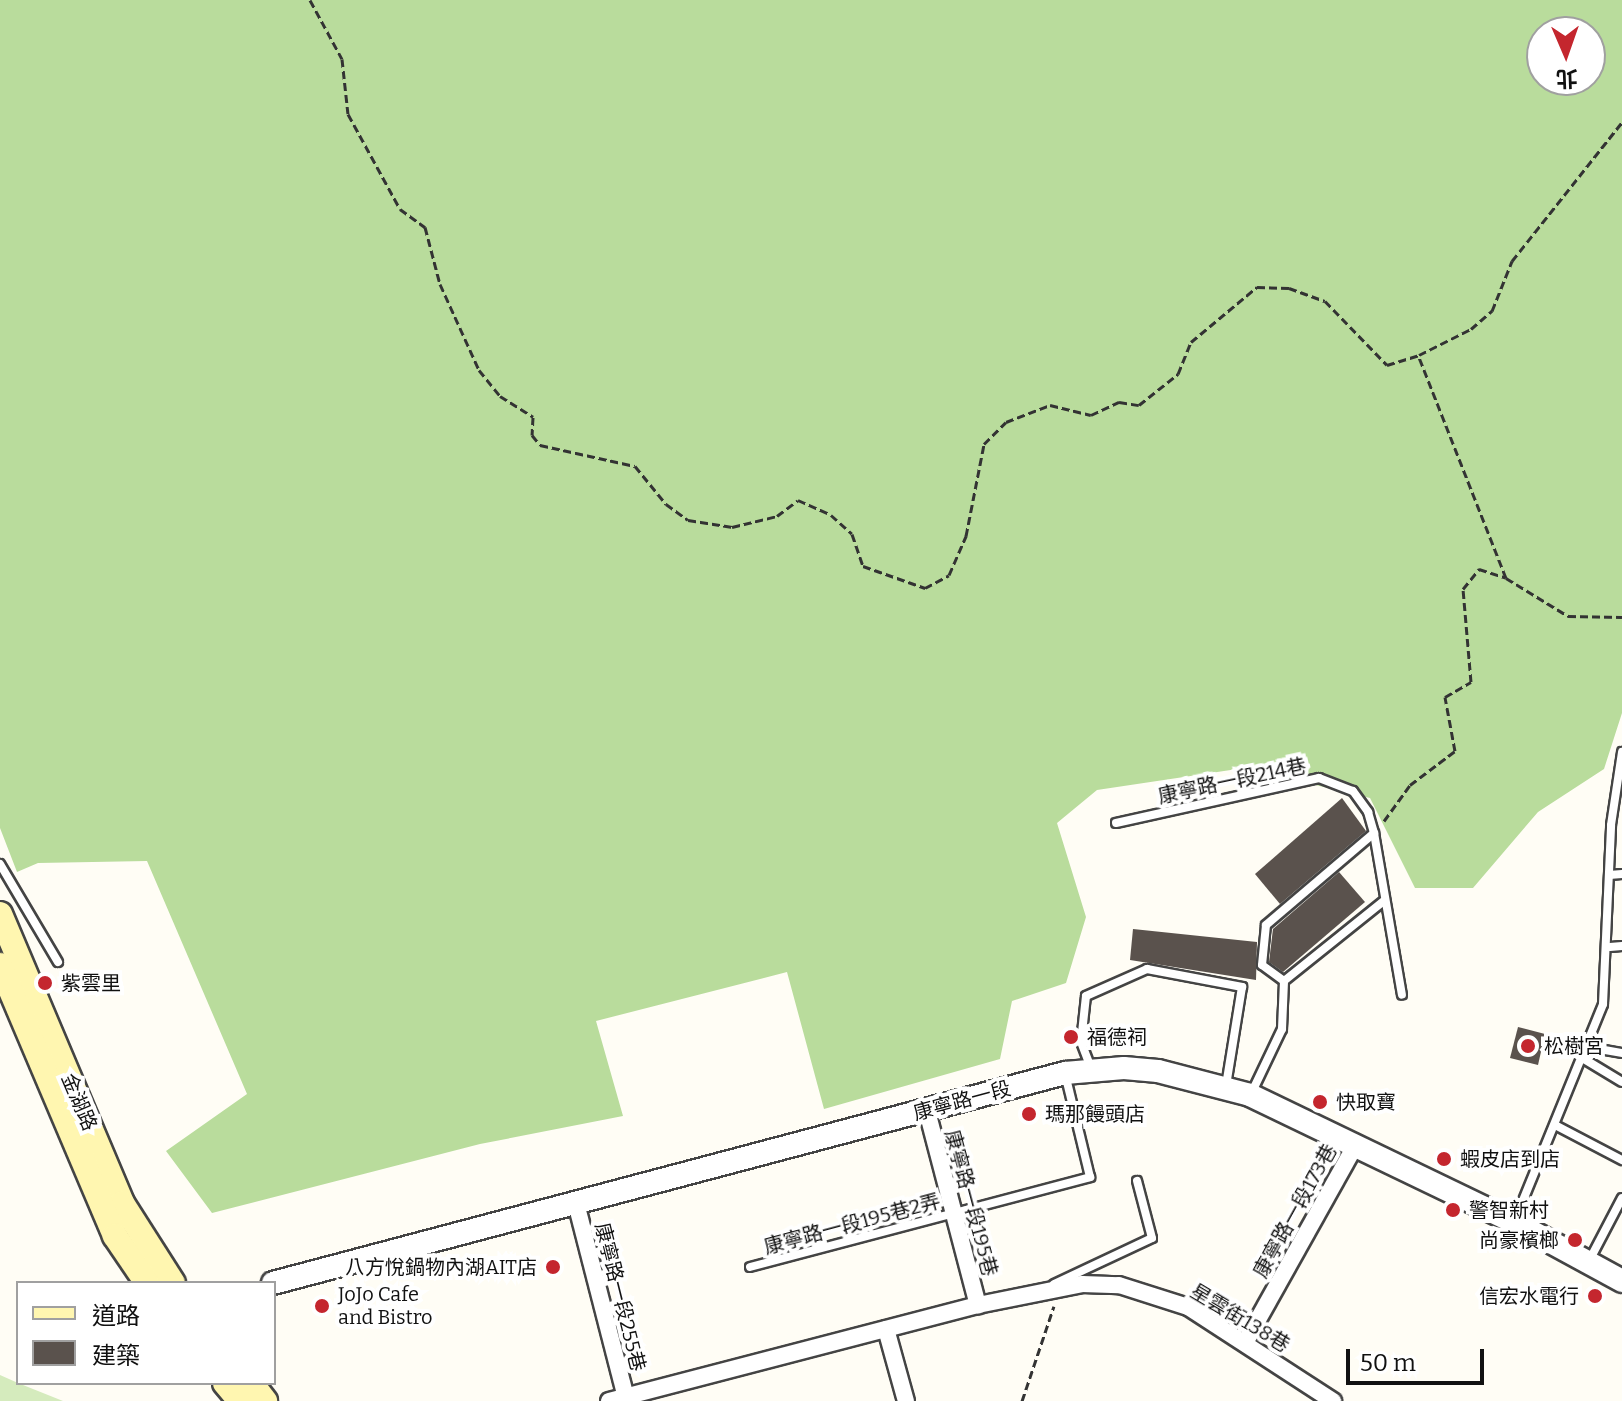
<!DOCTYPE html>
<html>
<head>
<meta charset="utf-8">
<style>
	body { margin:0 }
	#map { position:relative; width:1622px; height:1401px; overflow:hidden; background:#fffdf5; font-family:Bitter,"Noto Sans TC",serif }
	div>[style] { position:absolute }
	.green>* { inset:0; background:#d5ebbd }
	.forest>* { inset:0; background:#b9dc9c }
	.building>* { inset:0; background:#5a524d }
	.path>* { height:3px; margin-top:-1.5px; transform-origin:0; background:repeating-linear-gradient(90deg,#333 0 8px,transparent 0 12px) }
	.roads { filter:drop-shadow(2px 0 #444) drop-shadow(-2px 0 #444) drop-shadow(0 2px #444) drop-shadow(0 -2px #444) }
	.service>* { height:8px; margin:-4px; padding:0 4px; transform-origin:4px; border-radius:4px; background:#fff }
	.minor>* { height:16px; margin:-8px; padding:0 8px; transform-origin:8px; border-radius:8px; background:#fff }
	.tertiary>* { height:22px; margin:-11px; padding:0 11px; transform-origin:11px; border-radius:11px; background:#fff }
	.secondary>* { height:24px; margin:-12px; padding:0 12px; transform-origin:12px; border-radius:12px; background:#fff6b0 }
	.dots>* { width:22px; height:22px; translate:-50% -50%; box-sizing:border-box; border:4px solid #fff; border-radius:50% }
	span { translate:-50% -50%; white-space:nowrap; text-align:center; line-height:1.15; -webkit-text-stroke:8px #fff; paint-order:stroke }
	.street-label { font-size:20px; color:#111 }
	.poi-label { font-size:20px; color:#111 }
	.left { translate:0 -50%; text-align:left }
	.right { translate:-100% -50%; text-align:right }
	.legend { position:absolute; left:16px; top:1281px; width:260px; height:104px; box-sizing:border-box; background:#fff; border:2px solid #a0a0a0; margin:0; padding:10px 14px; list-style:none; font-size:24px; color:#111 }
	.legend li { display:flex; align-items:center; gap:16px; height:40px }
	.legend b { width:40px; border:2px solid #a0a0a0 }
	.north { position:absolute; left:1526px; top:16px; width:80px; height:80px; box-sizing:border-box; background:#fff; border:2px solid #a0a0a0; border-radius:50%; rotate:178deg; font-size:22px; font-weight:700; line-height:32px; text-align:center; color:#111 }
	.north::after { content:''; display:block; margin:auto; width:28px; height:36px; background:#c4262e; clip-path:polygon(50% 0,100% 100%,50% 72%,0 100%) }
	.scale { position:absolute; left:1346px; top:1349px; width:138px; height:36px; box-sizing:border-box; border:4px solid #111; border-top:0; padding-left:10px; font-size:24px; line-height:28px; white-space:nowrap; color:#111; -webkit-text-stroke:6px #fff; paint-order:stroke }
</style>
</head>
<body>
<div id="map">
	<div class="green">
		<i style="clip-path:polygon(0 1375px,18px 1383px,63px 1401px,0 1401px)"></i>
	</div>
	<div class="forest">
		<i style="clip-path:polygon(evenodd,0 0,1622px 0,1622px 713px,1604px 769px,1538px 812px,1473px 888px,1415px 888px,1370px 798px,1244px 768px,1097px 790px,1057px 823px,1086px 917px,1066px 983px,1012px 1001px,1000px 1059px,824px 1109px,787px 972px,596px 1021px,623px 1116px,480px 1144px,212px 1213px,166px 1151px,247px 1094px,147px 861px,38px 863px,17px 872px,0 828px,0 0,1542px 32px,1590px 32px,1590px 80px,1542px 80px,1542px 32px)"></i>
	</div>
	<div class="building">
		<i style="clip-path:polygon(1342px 798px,1366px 831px,1280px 904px,1255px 874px)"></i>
		<i style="clip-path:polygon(1339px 872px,1365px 902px,1283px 972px,1269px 962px,1273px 929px)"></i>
		<i style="clip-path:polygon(1133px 929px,1257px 942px,1256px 980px,1130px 960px)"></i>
		<i style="clip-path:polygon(1518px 1027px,1545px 1034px,1538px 1065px,1510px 1058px)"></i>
	</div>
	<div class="path">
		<i style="left:310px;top:0;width:67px;rotate:61.5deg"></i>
		<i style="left:342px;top:59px;width:55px;rotate:83.8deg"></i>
		<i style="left:348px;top:114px;width:108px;rotate:61.3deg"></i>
		<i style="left:400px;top:209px;width:31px;rotate:36deg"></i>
		<i style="left:425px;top:227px;width:59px;rotate:75.3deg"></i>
		<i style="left:440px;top:284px;width:94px;rotate:65.6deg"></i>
		<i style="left:479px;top:370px;width:33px;rotate:51deg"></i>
		<i style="left:500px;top:396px;width:39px;rotate:32deg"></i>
		<i style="left:533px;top:417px;width:18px;rotate:93deg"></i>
		<i style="left:532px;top:435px;width:13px;rotate:51deg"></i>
		<i style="left:540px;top:445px;width:97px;rotate:12.5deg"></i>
		<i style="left:635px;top:466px;width:49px;rotate:50.8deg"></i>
		<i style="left:666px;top:504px;width:27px;rotate:36deg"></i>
		<i style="left:688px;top:520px;width:45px;rotate:9deg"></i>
		<i style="left:732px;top:527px;width:46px;rotate:-13.7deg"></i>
		<i style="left:777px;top:516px;width:26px;rotate:-37deg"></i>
		<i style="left:798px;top:500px;width:36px;rotate:24deg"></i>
		<i style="left:831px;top:515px;width:28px;rotate:42deg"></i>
		<i style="left:852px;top:534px;width:34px;rotate:71deg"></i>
		<i style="left:863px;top:566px;width:66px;rotate:19.5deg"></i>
		<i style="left:925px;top:588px;width:27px;rotate:-28deg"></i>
		<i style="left:949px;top:575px;width:43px;rotate:-66.4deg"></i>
		<i style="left:966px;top:536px;width:94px;rotate:-78.9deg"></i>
		<i style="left:984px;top:444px;width:31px;rotate:-45deg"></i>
		<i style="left:1006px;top:422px;width:47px;rotate:-21.1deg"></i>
		<i style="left:1050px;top:405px;width:42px;rotate:13.7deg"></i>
		<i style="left:1091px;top:415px;width:31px;rotate:-25deg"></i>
		<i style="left:1119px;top:402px;width:20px;rotate:9deg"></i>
		<i style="left:1139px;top:405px;width:50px;rotate:-38.5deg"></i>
		<i style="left:1178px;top:374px;width:35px;rotate:-68deg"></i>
		<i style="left:1191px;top:342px;width:86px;rotate:-39.8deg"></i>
		<i style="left:1257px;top:287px;width:32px;rotate:2deg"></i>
		<i style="left:1289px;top:288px;width:38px;rotate:20deg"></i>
		<i style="left:1325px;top:301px;width:89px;rotate:45.9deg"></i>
		<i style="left:1387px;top:365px;width:34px;rotate:-17deg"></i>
		<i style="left:1419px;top:355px;width:58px;rotate:-26.6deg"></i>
		<i style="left:1471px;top:329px;width:28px;rotate:-41deg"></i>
		<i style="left:1492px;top:311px;width:54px;rotate:-68.2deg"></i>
		<i style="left:1512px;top:261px;width:177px;rotate:-51.6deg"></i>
		<i style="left:1506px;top:578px;width:73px;rotate:31.5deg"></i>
		<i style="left:1568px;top:616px;width:54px;rotate:1.1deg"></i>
		<i style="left:1384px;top:821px;width:44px;rotate:-54.2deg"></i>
		<i style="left:1410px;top:785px;width:56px;rotate:-37.1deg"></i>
		<i style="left:1455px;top:751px;width:55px;rotate:-100.5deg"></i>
		<i style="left:1445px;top:697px;width:30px;rotate:-30deg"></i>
		<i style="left:1471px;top:682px;width:93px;rotate:-94.9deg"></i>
		<i style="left:1463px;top:589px;width:26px;rotate:-51deg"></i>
		<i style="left:1479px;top:569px;width:28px;rotate:18deg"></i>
		<i style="left:1506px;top:578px;width:240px;rotate:-111.5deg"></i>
		<i style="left:1022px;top:1401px;width:100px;rotate:-71.4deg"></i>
	</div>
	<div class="roads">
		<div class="service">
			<i style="left:1116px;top:823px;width:208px;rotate:-12.5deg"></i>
			<i style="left:1319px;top:778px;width:36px;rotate:21deg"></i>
			<i style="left:1353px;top:791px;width:26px;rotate:54deg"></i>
			<i style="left:1368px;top:812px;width:22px;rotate:74deg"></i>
			<i style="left:1374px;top:833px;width:164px;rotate:80.2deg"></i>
			<i style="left:0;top:864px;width:114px;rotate:59.4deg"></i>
			<i style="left:1609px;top:875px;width:13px;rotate:-4deg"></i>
			<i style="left:1610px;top:947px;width:12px;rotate:-5deg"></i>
			<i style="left:1284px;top:981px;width:128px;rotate:-38.7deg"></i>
			<i style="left:1588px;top:1047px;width:35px;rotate:10deg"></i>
			<i style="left:1584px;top:1059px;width:44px;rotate:31.2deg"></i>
			<i style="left:1091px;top:1068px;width:28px;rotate:-111deg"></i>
			<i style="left:1081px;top:1042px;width:46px;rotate:-83.8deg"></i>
			<i style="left:1086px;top:996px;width:67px;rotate:-23.9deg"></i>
			<i style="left:1147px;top:969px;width:97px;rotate:10.7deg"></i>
			<i style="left:1242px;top:987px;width:100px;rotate:99.2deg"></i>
			<i style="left:1251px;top:1094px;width:72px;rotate:-64.5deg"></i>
			<i style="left:1282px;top:1029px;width:48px;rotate:-87.6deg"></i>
			<i style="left:1284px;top:981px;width:27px;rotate:-144deg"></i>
			<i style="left:1262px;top:965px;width:40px;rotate:-84.3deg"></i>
			<i style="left:1266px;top:925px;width:142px;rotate:-40.4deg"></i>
			<i style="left:1555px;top:1125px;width:76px;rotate:27.6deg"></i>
			<i style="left:1515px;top:1220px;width:233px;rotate:-67.8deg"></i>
			<i style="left:1603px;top:1004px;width:179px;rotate:-87.4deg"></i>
			<i style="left:1611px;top:825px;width:74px;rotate:-81.4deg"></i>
			<i style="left:1589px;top:1261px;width:71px;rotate:-62.4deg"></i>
			<i style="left:750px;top:1267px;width:352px;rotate:-14.8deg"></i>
			<i style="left:1090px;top:1177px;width:106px;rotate:-103.6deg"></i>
			<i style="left:1054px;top:1284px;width:108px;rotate:-25.1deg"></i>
			<i style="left:1152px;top:1238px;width:59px;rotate:-104.7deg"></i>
		</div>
		<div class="minor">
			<i style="left:927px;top:1111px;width:201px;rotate:75.3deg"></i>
			<i style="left:576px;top:1203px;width:204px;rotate:75.6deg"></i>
			<i style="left:886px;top:1329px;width:75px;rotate:74.5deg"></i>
			<i style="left:1246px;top:1341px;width:226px;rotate:-60.8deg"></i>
			<i style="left:609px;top:1401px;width:381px;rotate:-14.6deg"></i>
			<i style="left:978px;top:1305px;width:106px;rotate:-11.4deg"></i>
			<i style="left:1082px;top:1284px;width:37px;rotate:2deg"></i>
			<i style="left:1119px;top:1285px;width:72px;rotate:17.7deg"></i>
			<i style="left:1188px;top:1307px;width:173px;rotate:33deg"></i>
		</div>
		<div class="tertiary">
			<i style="left:273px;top:1283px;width:819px;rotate:-14.85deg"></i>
			<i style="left:1065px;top:1073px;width:59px;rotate:-4.8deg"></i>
			<i style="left:1124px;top:1068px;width:34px;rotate:5deg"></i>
			<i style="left:1158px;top:1071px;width:95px;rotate:14.6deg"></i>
			<i style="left:1250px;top:1095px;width:293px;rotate:25.7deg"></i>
			<i style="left:1514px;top:1222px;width:123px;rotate:28.6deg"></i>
		</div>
		<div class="secondary">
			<i style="left:0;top:914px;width:314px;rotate:67.1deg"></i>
			<i style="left:122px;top:1203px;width:95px;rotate:57.5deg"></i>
			<i style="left:0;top:965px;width:294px;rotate:67deg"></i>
			<i style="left:115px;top:1236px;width:57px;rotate:55.8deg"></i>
			<i style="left:225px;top:1383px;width:23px;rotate:50deg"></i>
			<i style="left:251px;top:1383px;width:23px;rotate:52deg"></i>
		</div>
	</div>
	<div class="dots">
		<i style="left:45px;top:983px;background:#c4262e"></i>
		<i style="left:1071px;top:1037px;background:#c4262e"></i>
		<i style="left:1528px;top:1046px;background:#c4262e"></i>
		<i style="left:1320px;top:1102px;background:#c4262e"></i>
		<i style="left:1029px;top:1114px;background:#c4262e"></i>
		<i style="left:1444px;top:1159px;background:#c4262e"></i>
		<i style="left:1453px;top:1210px;background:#c4262e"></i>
		<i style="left:1575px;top:1240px;background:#c4262e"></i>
		<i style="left:553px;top:1267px;background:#c4262e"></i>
		<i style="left:1595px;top:1296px;background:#c4262e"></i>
		<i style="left:322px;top:1306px;background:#c4262e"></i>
	</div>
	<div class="street-label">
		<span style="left:1232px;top:781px;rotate:-12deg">康寧路一段214巷</span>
		<span style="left:962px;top:1101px;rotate:-15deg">康寧路一段</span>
		<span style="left:79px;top:1102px;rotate:67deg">金湖路</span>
		<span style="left:971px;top:1203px;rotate:75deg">康寧路一段195巷</span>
		<span style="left:1295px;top:1211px;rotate:-61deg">康寧路一段173巷</span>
		<span style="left:852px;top:1224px;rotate:-15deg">康寧路一段195巷2弄</span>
		<span style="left:620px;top:1297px;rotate:76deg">康寧路一段255巷</span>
		<span style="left:1240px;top:1318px;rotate:31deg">星雲街138巷</span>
	</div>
	<div class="poi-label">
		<span class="left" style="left:61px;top:983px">紫雲里</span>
		<span class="left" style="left:1087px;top:1037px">福德祠</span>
		<span class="left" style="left:1544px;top:1046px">松樹宮</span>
		<span class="left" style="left:1336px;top:1102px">快取寶</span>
		<span class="left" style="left:1045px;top:1114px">瑪那饅頭店</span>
		<span class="left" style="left:1460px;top:1159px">蝦皮店到店</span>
		<span class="left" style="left:1469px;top:1210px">警智新村</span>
		<span class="right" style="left:1559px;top:1240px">尚豪檳榔</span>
		<span class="right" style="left:537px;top:1267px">八方悅鍋物內湖AIT店</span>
		<span class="left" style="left:338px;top:1306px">JoJo Cafe<br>and Bistro</span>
		<span class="right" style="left:1579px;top:1296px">信宏水電行</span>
	</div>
	<ul class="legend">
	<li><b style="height:10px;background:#fff6b0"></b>道路</li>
	<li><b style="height:22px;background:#5a524d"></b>建築</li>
	</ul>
	<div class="north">北</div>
	<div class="scale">50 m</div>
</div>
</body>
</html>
